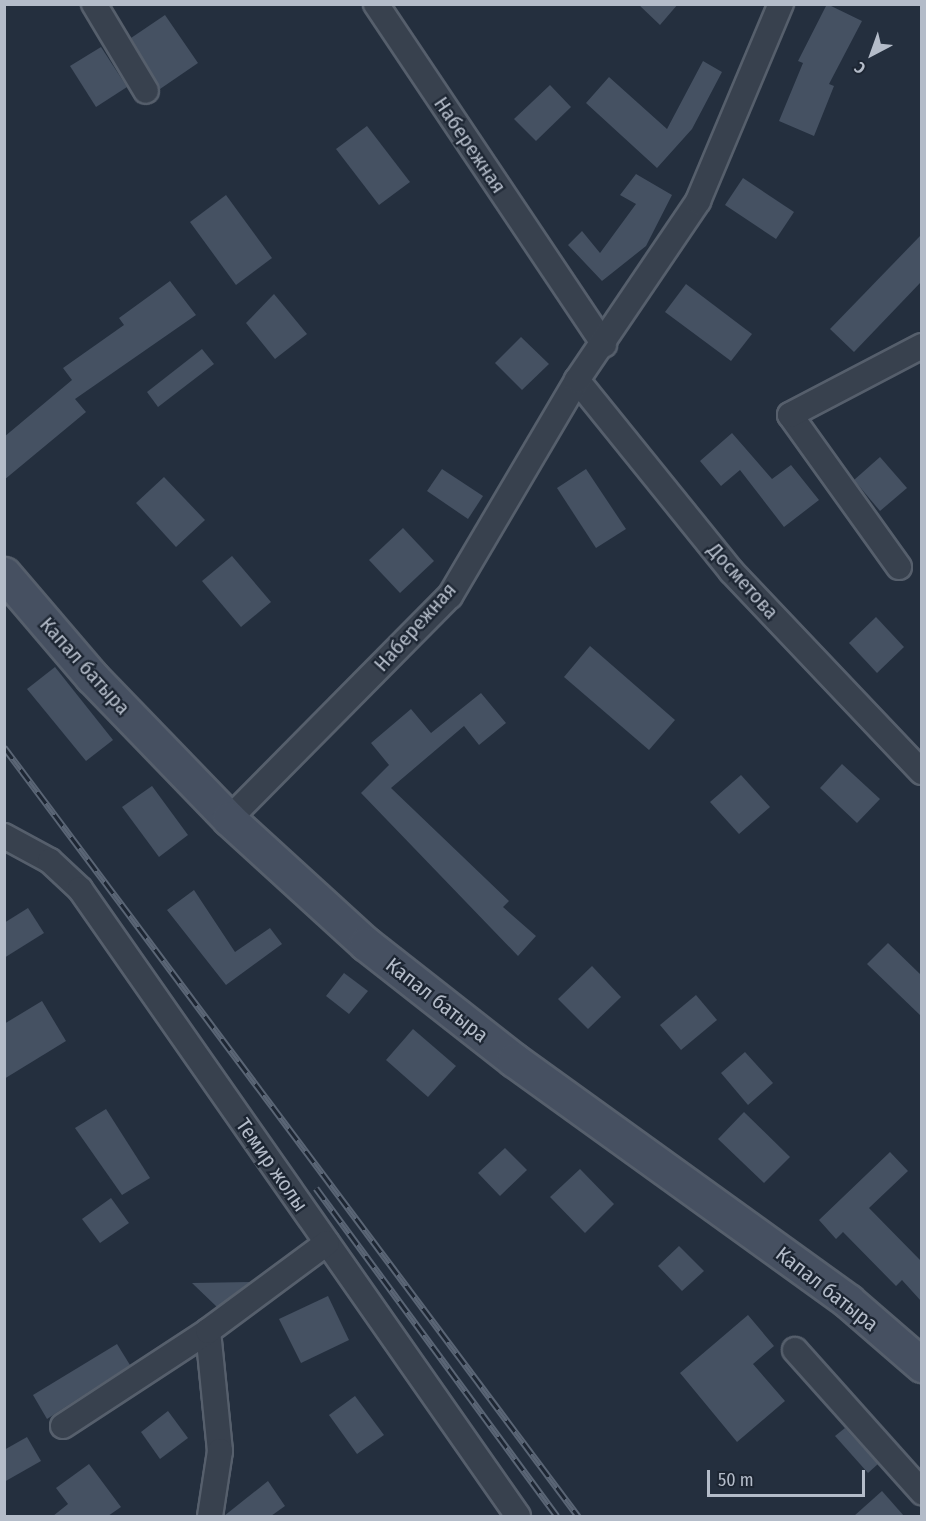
<!DOCTYPE html>
<html>
<head>
<meta charset="utf-8">
<style>
	body { margin:0 }
	#map { position:relative; width:926px; height:1521px; overflow:hidden; background:#242f3e; font-family:"Fira Sans Condensed",sans-serif }
	div>[style] { position:absolute }
	.building>* { inset:0; background:#455162 }
	.roads { filter:drop-shadow(2px 0 #565f6c) drop-shadow(-2px 0 #565f6c) drop-shadow(0 2px #565f6c) drop-shadow(0 -2px #565f6c) }
	.minor>* { height:24px; margin:-12px; padding:0 12px; transform-origin:12px; border-radius:12px; background:#38414e }
	.secondary>* { height:33px; margin:-16.5px; padding:0 16.5px; transform-origin:16.5px; border-radius:16.5px; background:#465061 }
	.rail>* { height:7px; margin-top:-3.5px; transform-origin:0; background:repeating-linear-gradient(90deg,#1d2633 0 14px,#5a6575 0 28px); box-sizing:border-box; border-block:2px solid #5a6575 }
	span { translate:-50% -50%; white-space:nowrap; text-align:center; line-height:1.15; -webkit-text-stroke:4.5px #1d2633; paint-order:stroke }
	.street-label { font-size:21px; color:#b4bcc9 }
	.frame { position:absolute; inset:0; border:6px solid #b4bcc9; pointer-events:none }
	.north { position:absolute; left:842px; top:24px; width:60px; height:60px; -webkit-text-stroke:4px #1d2633; paint-order:stroke; rotate:221deg; font-size:16px; font-weight:700; line-height:24px; text-align:center; color:#b4bcc9 }
	.north::after { content:''; display:block; margin:auto; width:21px; height:27px; background:#b4bcc9; clip-path:polygon(50% 0,100% 100%,50% 72%,0 100%) }
	.scale { position:absolute; left:707px; top:1470px; width:158px; height:27px; box-sizing:border-box; border:3px solid #b4bcc9; border-top:0; padding-left:8px; font-size:18px; line-height:21px; white-space:nowrap; color:#b4bcc9; -webkit-text-stroke:4px #1d2633; paint-order:stroke }
</style>
</head>
<body>
<div id="map">
	<div class="building">
		<i style="clip-path:polygon(638px 4px,678px 4px,660px 25px)"></i>
		<i style="clip-path:polygon(827px 4px,862px 21px,829px 84px,834px 86px,814px 136px,779px 121px,803px 63px,798px 61px)"></i>
		<i style="clip-path:polygon(165px 15px,198px 63px,160px 89px,131px 38px)"></i>
		<i style="clip-path:polygon(101px 47px,127px 87px,96px 107px,70px 66px)"></i>
		<i style="clip-path:polygon(703px 61px,722px 72px,692px 129px,657px 168px,586px 103px,609px 77px,667px 129px)"></i>
		<i style="clip-path:polygon(550px 85px,571px 107px,536px 141px,514px 119px)"></i>
		<i style="clip-path:polygon(367px 126px,410px 182px,379px 205px,336px 149px)"></i>
		<i style="clip-path:polygon(636px 174px,672px 195px,646px 246px,602px 281px,568px 245px,582px 231px,600px 253px,636px 204px,620px 195px)"></i>
		<i style="clip-path:polygon(743px 178px,794px 212px,776px 239px,725px 205px)"></i>
		<i style="clip-path:polygon(226px 195px,272px 258px,236px 285px,190px 222px)"></i>
		<i style="clip-path:polygon(921px 235px,921px 282px,854px 352px,830px 329px)"></i>
		<i style="clip-path:polygon(170px 281px,196px 315px,75px 399px,86px 412px,4px 480px,4px 437px,72px 380px,63px 368px,124px 325px,119px 318px)"></i>
		<i style="clip-path:polygon(686px 284px,752px 334px,731px 361px,665px 312px)"></i>
		<i style="clip-path:polygon(274px 294px,307px 334px,275px 359px,246px 323px)"></i>
		<i style="clip-path:polygon(521px 337px,549px 364px,522px 390px,495px 363px)"></i>
		<i style="clip-path:polygon(202px 349px,214px 364px,158px 407px,147px 392px)"></i>
		<i style="clip-path:polygon(732px 433px,772px 479px,791px 465px,819px 500px,784px 527px,740px 470px,721px 486px,700px 461px)"></i>
		<i style="clip-path:polygon(880px 457px,907px 488px,880px 511px,854px 480px)"></i>
		<i style="clip-path:polygon(442px 469px,483px 496px,468px 519px,427px 491px)"></i>
		<i style="clip-path:polygon(586px 469px,626px 529px,596px 548px,557px 488px)"></i>
		<i style="clip-path:polygon(164px 477px,205px 520px,176px 547px,136px 503px)"></i>
		<i style="clip-path:polygon(403px 528px,434px 561px,400px 593px,369px 560px)"></i>
		<i style="clip-path:polygon(232px 556px,271px 602px,241px 627px,202px 581px)"></i>
		<i style="clip-path:polygon(876px 617px,904px 647px,877px 673px,849px 643px)"></i>
		<i style="clip-path:polygon(590px 646px,675px 720px,649px 750px,564px 677px)"></i>
		<i style="clip-path:polygon(55px 667px,113px 740px,86px 761px,27px 689px)"></i>
		<i style="clip-path:polygon(481px 693px,506px 723px,479px 745px,464px 726px,391px 788px,509px 901px,503px 907px,536px 936px,518px 956px,361px 793px,389px 765px,371px 743px,411px 709px,431px 733px)"></i>
		<i style="clip-path:polygon(842px 764px,880px 799px,857px 823px,820px 788px)"></i>
		<i style="clip-path:polygon(741px 775px,770px 807px,739px 834px,710px 802px)"></i>
		<i style="clip-path:polygon(152px 786px,188px 835px,159px 857px,122px 807px)"></i>
		<i style="clip-path:polygon(194px 890px,235px 952px,270px 928px,282px 944px,226px 985px,167px 910px)"></i>
		<i style="clip-path:polygon(28px 908px,44px 933px,4px 958px,4px 923px)"></i>
		<i style="clip-path:polygon(888px 943px,921px 975px,921px 1016px,867px 964px)"></i>
		<i style="clip-path:polygon(592px 966px,621px 997px,588px 1029px,558px 999px)"></i>
		<i style="clip-path:polygon(344px 973px,368px 991px,349px 1014px,326px 996px)"></i>
		<i style="clip-path:polygon(696px 995px,717px 1020px,681px 1050px,660px 1025px)"></i>
		<i style="clip-path:polygon(42px 1001px,66px 1041px,4px 1079px,4px 1024px)"></i>
		<i style="clip-path:polygon(413px 1029px,456px 1066px,428px 1097px,386px 1060px)"></i>
		<i style="clip-path:polygon(745px 1052px,773px 1083px,748px 1105px,721px 1073px)"></i>
		<i style="clip-path:polygon(106px 1109px,150px 1178px,122px 1195px,75px 1128px)"></i>
		<i style="clip-path:polygon(744px 1112px,790px 1157px,764px 1183px,718px 1139px)"></i>
		<i style="clip-path:polygon(505px 1148px,527px 1170px,500px 1196px,478px 1173px)"></i>
		<i style="clip-path:polygon(890px 1152px,908px 1171px,869px 1208px,921px 1261px,921px 1301px,902px 1280px,896px 1286px,843px 1232px,836px 1239px,819px 1220px)"></i>
		<i style="clip-path:polygon(580px 1169px,614px 1204px,585px 1233px,550px 1197px)"></i>
		<i style="clip-path:polygon(111px 1198px,129px 1223px,100px 1243px,82px 1219px)"></i>
		<i style="clip-path:polygon(679px 1246px,704px 1271px,682px 1291px,658px 1266px)"></i>
		<i style="clip-path:polygon(250px 1282px,217px 1307px,192px 1283px)"></i>
		<i style="clip-path:polygon(328px 1296px,349px 1340px,301px 1363px,279px 1319px)"></i>
		<i style="clip-path:polygon(748px 1315px,774px 1346px,753px 1364px,785px 1401px,737px 1442px,680px 1373px)"></i>
		<i style="clip-path:polygon(117px 1344px,130px 1365px,47px 1419px,33px 1395px)"></i>
		<i style="clip-path:polygon(355px 1396px,384px 1435px,357px 1454px,329px 1415px)"></i>
		<i style="clip-path:polygon(168px 1411px,188px 1438px,160px 1459px,141px 1432px)"></i>
		<i style="clip-path:polygon(845px 1428px,878px 1464px,868px 1473px,835px 1436px)"></i>
		<i style="clip-path:polygon(27px 1437px,41px 1461px,4px 1482px,4px 1450px)"></i>
		<i style="clip-path:polygon(89px 1464px,121px 1507px,108px 1516px,53px 1516px,68px 1504px,56px 1488px)"></i>
		<i style="clip-path:polygon(268px 1481px,285px 1506px,271px 1516px,224px 1516px)"></i>
		<i style="clip-path:polygon(882px 1491px,904px 1516px,854px 1516px)"></i>
	</div>
	<div class="roads">
		<div class="minor">
			<i style="left:94px;top:4px;width:101px;rotate:59.1deg"></i>
			<i style="left:376px;top:4px;width:410px;rotate:56.2deg"></i>
			<i style="left:577px;top:380px;width:245px;rotate:51.1deg"></i>
			<i style="left:731px;top:571px;width:277px;rotate:46.5deg"></i>
			<i style="left:899px;top:567px;width:187px;rotate:-125.6deg"></i>
			<i style="left:790px;top:415px;width:149px;rotate:-27.6deg"></i>
			<i style="left:229px;top:819px;width:314px;rotate:-45.3deg"></i>
			<i style="left:450px;top:596px;width:251px;rotate:-59.5deg"></i>
			<i style="left:577px;top:380px;width:216px;rotate:-55.9deg"></i>
			<i style="left:698px;top:201px;width:214px;rotate:-67.2deg"></i>
			<i style="left:4px;top:836px;width:52px;rotate:28.5deg"></i>
			<i style="left:50px;top:861px;width:41px;rotate:43deg"></i>
			<i style="left:80px;top:889px;width:765px;rotate:55.06deg"></i>
			<i style="left:208px;top:1331px;width:121px;rotate:84.3deg"></i>
			<i style="left:220px;top:1451px;width:66px;rotate:98.7deg"></i>
			<i style="left:795px;top:1350px;width:191px;rotate:48.2deg"></i>
			<i style="left:63px;top:1426px;width:173px;rotate:-33.2deg"></i>
			<i style="left:208px;top:1331px;width:148px;rotate:-36.5deg"></i>
		</div>
		<div class="secondary">
			<i style="left:4px;top:574px;width:135px;rotate:49.5deg"></i>
			<i style="left:92px;top:677px;width:197px;rotate:46deg"></i>
			<i style="left:229px;top:819px;width:185px;rotate:42.4deg"></i>
			<i style="left:366px;top:944px;width:188px;rotate:38.1deg"></i>
			<i style="left:514px;top:1060px;width:412px;rotate:35.8deg"></i>
			<i style="left:848px;top:1301px;width:98px;rotate:40.9deg"></i>
		</div>
	</div>
	<div class="rail">
		<i style="left:4px;top:747px;width:960px;rotate:53.26deg"></i>
		<i style="left:316px;top:1188px;width:407px;rotate:53.7deg"></i>
	</div>
	<div class="street-label">
		<span style="left:470px;top:145px;rotate:56deg">Набережная</span>
		<span style="left:743px;top:581px;rotate:48deg">Досметова</span>
		<span style="left:415px;top:627px;rotate:-48deg">Набережная</span>
		<span style="left:85px;top:666px;rotate:48deg">Капал батыра</span>
		<span style="left:437px;top:1000px;rotate:38deg">Капал батыра</span>
		<span style="left:272px;top:1165px;rotate:55deg">Темир жолы</span>
		<span style="left:827px;top:1289px;rotate:38deg">Капал батыра</span>
	</div>
	<div class="frame"></div>
	<div class="north">С</div>
	<div class="scale">50 m</div>
</div>
</body>
</html>
